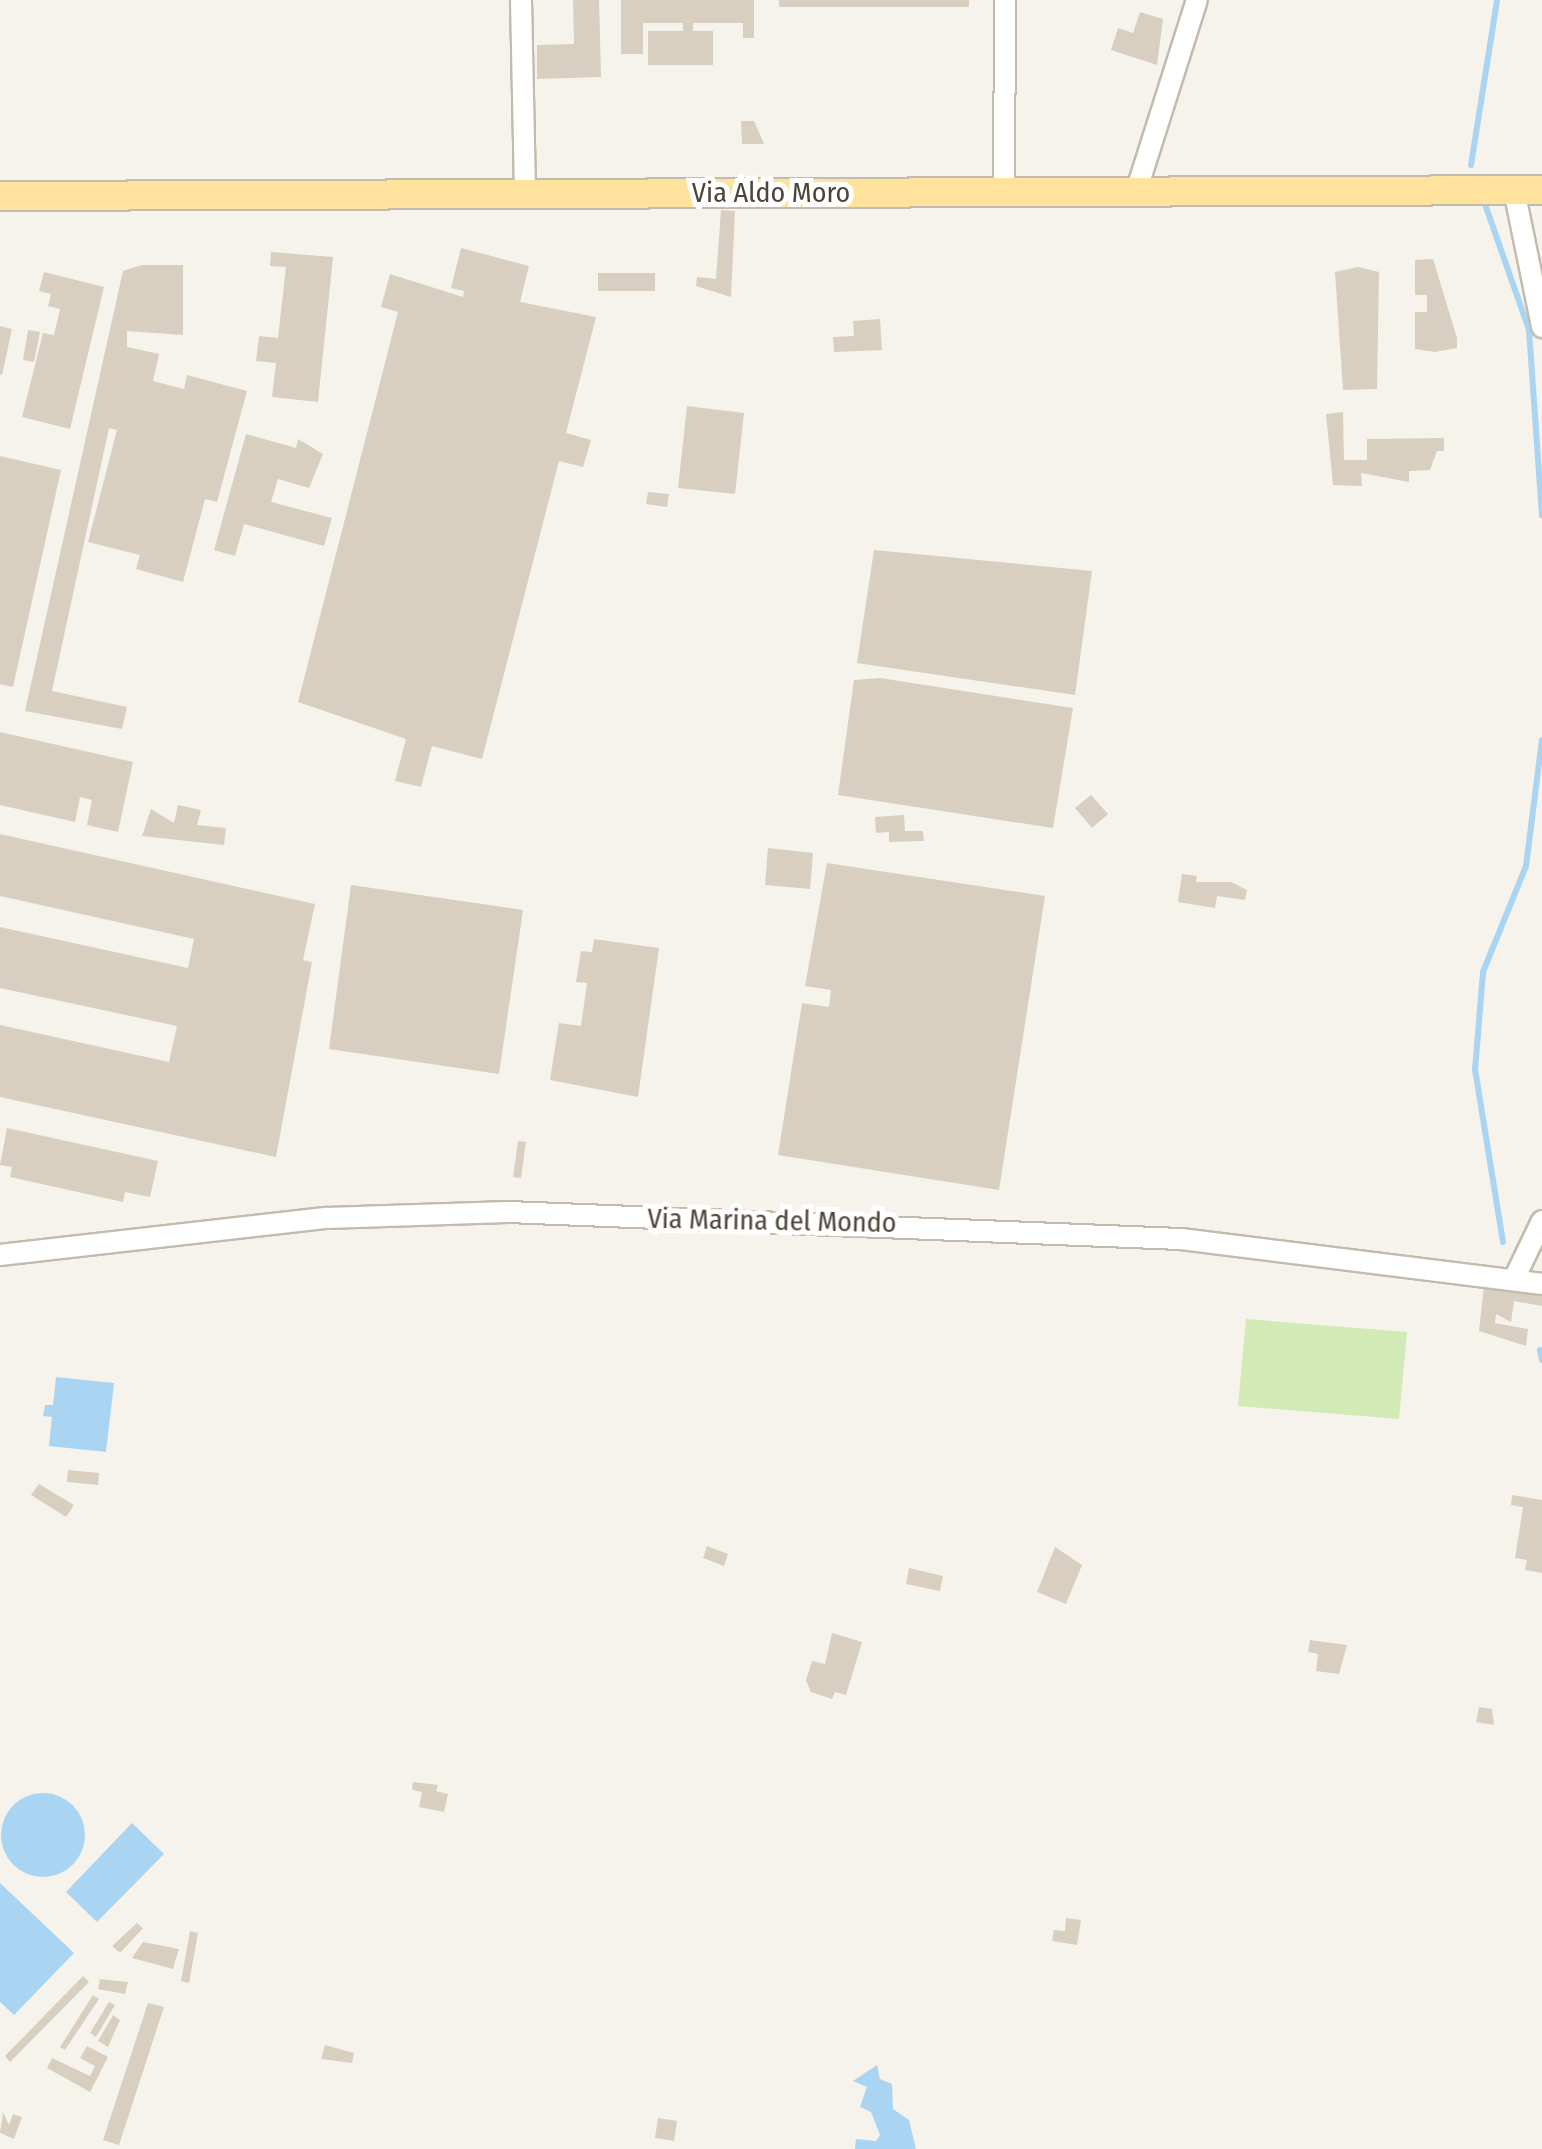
<!DOCTYPE html>
<html>
<head>
<meta charset="utf-8">
<style>
	body { margin:0 }
	#map { position:relative; width:1542px; height:2149px; overflow:hidden; background:#f6f3ec; font-family:"Fira Sans Condensed",sans-serif }
	div>[style] { position:absolute }
	.green>* { inset:0; background:#d2eab5 }
	.water>* { inset:0; background:#a9d4f2 }
	.round { border-radius:50% }
	.stream>* { height:6px; margin:-3px; padding:0 3px; transform-origin:3px; border-radius:3px; background:#a9d4f2 }
	.building>* { inset:0; background:#d8cfc1 }
	.roads { filter:drop-shadow(2px 0 #c2bbae) drop-shadow(-2px 0 #c2bbae) drop-shadow(0 2px #c2bbae) drop-shadow(0 -2px #c2bbae) }
	.minor>* { height:20px; margin:-10px; padding:0 10px; transform-origin:10px; border-radius:10px; background:#fff }
	.major>* { height:28px; margin:-14px; padding:0 14px; transform-origin:14px; border-radius:14px; background:#ffe39c }
	span { translate:-50% -50%; white-space:nowrap; text-align:center; line-height:1.15; -webkit-text-stroke:10px #fff; paint-order:stroke }
	.street-label { font-size:28px; color:#4b4439 }
</style>
</head>
<body>
<div id="map">
	<div class="green">
		<i style="clip-path:polygon(1246px 1319px,1407px 1332px,1399px 1419px,1238px 1406px)"></i>
	</div>
	<div class="water">
		<i style="clip-path:polygon(56px 1377px,114px 1383px,106px 1452px,49px 1446px,52px 1417px,43px 1416px,45px 1405px,53px 1405px)"></i>
		<i class="round" style="left:1px;top:1793px;width:84px;height:84px"></i>
		<i style="clip-path:polygon(132px 1823px,164px 1854px,97px 1922px,66px 1892px)"></i>
		<i style="clip-path:polygon(0 1883px,74px 1953px,14px 2015px,0 2002px)"></i>
		<i style="clip-path:polygon(877px 2065px,880px 2079px,892px 2084px,893px 2109px,909px 2120px,916px 2149px,855px 2149px,856px 2139px,876px 2141px,880px 2135px,871px 2112px,860px 2107px,867px 2087px,853px 2081px)"></i>
	</div>
	<div class="stream">
		<i style="left:1471px;top:165px;width:167px;rotate:-81deg"></i>
		<i style="left:1486px;top:207px;width:130px;rotate:70.7deg"></i>
		<i style="left:1529px;top:330px;width:186px;rotate:86deg"></i>
		<i style="left:1503px;top:1242px;width:174px;rotate:-99.2deg"></i>
		<i style="left:1475px;top:1070px;width:98px;rotate:-85.3deg"></i>
		<i style="left:1483px;top:972px;width:114px;rotate:-67.9deg"></i>
		<i style="left:1526px;top:866px;width:127px;rotate:-82.8deg"></i>
		<i style="left:1540px;top:1350px;width:10px;rotate:79deg"></i>
	</div>
	<div class="building">
		<i style="clip-path:polygon(573px 0,599px 0,601px 77px,537px 79px,537px 45px,574px 44px)"></i>
		<i style="clip-path:polygon(621px 0,754px 0,754px 38px,743px 38px,743px 23px,693px 23px,693px 31px,713px 31px,713px 65px,648px 65px,648px 31px,683px 31px,683px 23px,643px 23px,643px 54px,621px 54px)"></i>
		<i style="clip-path:polygon(779px 0,969px 0,969px 7px,779px 7px)"></i>
		<i style="clip-path:polygon(1140px 12px,1163px 19px,1157px 65px,1111px 50px,1118px 28px,1133px 33px)"></i>
		<i style="clip-path:polygon(741px 121px,754px 121px,764px 144px,742px 144px)"></i>
		<i style="clip-path:polygon(721px 210px,735px 211px,731px 297px,696px 286px,697px 277px,716px 279px)"></i>
		<i style="clip-path:polygon(461px 248px,529px 266px,520px 302px,596px 317px,566px 433px,591px 440px,583px 467px,559px 461px,482px 759px,432px 746px,421px 787px,395px 781px,406px 739px,298px 702px,398px 312px,381px 307px,390px 274px,463px 297px,464px 291px,451px 288px)"></i>
		<i style="clip-path:polygon(271px 252px,333px 257px,318px 402px,272px 397px,276px 363px,256px 361px,259px 336px,278px 338px,286px 267px,270px 266px)"></i>
		<i style="clip-path:polygon(1433px 259px,1457px 338px,1457px 348px,1435px 352px,1415px 349px,1415px 312px,1427px 312px,1427px 295px,1415px 295px,1415px 260px)"></i>
		<i style="clip-path:polygon(142px 265px,183px 265px,183px 335px,127px 331px,127px 347px,159px 354px,153px 381px,184px 389px,187px 375px,247px 391px,217px 502px,205px 499px,183px 582px,136px 569px,140px 555px,88px 542px,117px 430px,109px 428px,52px 691px,127px 707px,122px 729px,25px 711px,123px 271px)"></i>
		<i style="clip-path:polygon(1358px 267px,1379px 272px,1377px 389px,1343px 390px,1335px 272px)"></i>
		<i style="clip-path:polygon(44px 272px,104px 287px,70px 429px,22px 417px,43px 333px,54px 335px,60px 309px,48px 306px,51px 294px,39px 291px)"></i>
		<i style="clip-path:polygon(598px 273px,655px 273px,655px 291px,598px 291px)"></i>
		<i style="clip-path:polygon(880px 319px,882px 350px,834px 352px,833px 337px,854px 336px,853px 321px)"></i>
		<i style="clip-path:polygon(0 326px,12px 329px,2px 375px,0 374px)"></i>
		<i style="clip-path:polygon(28px 330px,40px 332px,34px 362px,23px 360px)"></i>
		<i style="clip-path:polygon(687px 406px,744px 413px,735px 494px,678px 488px)"></i>
		<i style="clip-path:polygon(1343px 412px,1344px 460px,1367px 460px,1367px 439px,1444px 438px,1444px 451px,1437px 451px,1430px 470px,1409px 471px,1409px 482px,1361px 473px,1362px 486px,1333px 485px,1326px 414px)"></i>
		<i style="clip-path:polygon(246px 434px,296px 448px,298px 439px,323px 454px,309px 488px,278px 479px,271px 502px,332px 518px,324px 546px,244px 524px,235px 556px,214px 550px)"></i>
		<i style="clip-path:polygon(0 456px,61px 470px,13px 687px,0 684px)"></i>
		<i style="clip-path:polygon(648px 492px,669px 494px,667px 507px,646px 504px)"></i>
		<i style="clip-path:polygon(874px 550px,1092px 571px,1075px 695px,857px 663px)"></i>
		<i style="clip-path:polygon(880px 678px,1073px 708px,1053px 828px,838px 795px,854px 680px)"></i>
		<i style="clip-path:polygon(0 732px,133px 762px,118px 832px,87px 825px,92px 800px,80px 797px,75px 822px,0 805px)"></i>
		<i style="clip-path:polygon(1091px 795px,1108px 814px,1092px 828px,1075px 808px)"></i>
		<i style="clip-path:polygon(178px 805px,201px 810px,197px 825px,226px 828px,224px 845px,142px 836px,151px 809px,174px 823px)"></i>
		<i style="clip-path:polygon(904px 815px,905px 831px,923px 831px,924px 841px,889px 842px,889px 832px,876px 833px,875px 817px)"></i>
		<i style="clip-path:polygon(0 834px,315px 904px,303px 960px,312px 962px,276px 1157px,0 1097px,0 1025px,169px 1062px,177px 1026px,0 988px,0 927px,188px 968px,194px 939px,0 896px)"></i>
		<i style="clip-path:polygon(768px 848px,813px 853px,810px 889px,765px 885px)"></i>
		<i style="clip-path:polygon(827px 863px,1045px 896px,999px 1190px,778px 1155px,802px 1003px,829px 1007px,831px 990px,805px 986px)"></i>
		<i style="clip-path:polygon(1182px 874px,1197px 876px,1196px 882px,1231px 882px,1247px 890px,1245px 900px,1217px 896px,1215px 908px,1178px 902px)"></i>
		<i style="clip-path:polygon(351px 885px,523px 910px,499px 1074px,329px 1049px)"></i>
		<i style="clip-path:polygon(594px 939px,659px 948px,638px 1097px,550px 1080px,559px 1023px,581px 1026px,587px 983px,576px 982px,581px 951px,592px 952px)"></i>
		<i style="clip-path:polygon(7px 1128px,158px 1161px,150px 1197px,125px 1192px,123px 1202px,10px 1177px,12px 1167px,0 1165px)"></i>
		<i style="clip-path:polygon(518px 1141px,526px 1142px,521px 1178px,513px 1177px)"></i>
		<i style="clip-path:polygon(1484px 1285px,1542px 1293px,1542px 1306px,1514px 1301px,1511px 1322px,1496px 1314px,1495px 1323px,1528px 1329px,1526px 1346px,1479px 1331px)"></i>
		<i style="clip-path:polygon(68px 1470px,99px 1473px,98px 1485px,67px 1482px)"></i>
		<i style="clip-path:polygon(39px 1484px,74px 1505px,66px 1517px,31px 1495px)"></i>
		<i style="clip-path:polygon(1512px 1495px,1542px 1500px,1542px 1573px,1525px 1570px,1527px 1560px,1515px 1558px,1523px 1507px,1511px 1505px)"></i>
		<i style="clip-path:polygon(707px 1546px,728px 1554px,724px 1566px,703px 1558px)"></i>
		<i style="clip-path:polygon(1055px 1547px,1082px 1565px,1066px 1604px,1037px 1592px)"></i>
		<i style="clip-path:polygon(909px 1568px,943px 1576px,940px 1591px,906px 1584px)"></i>
		<i style="clip-path:polygon(832px 1633px,862px 1642px,846px 1695px,835px 1692px,832px 1699px,811px 1692px,806px 1680px,812px 1661px,825px 1664px)"></i>
		<i style="clip-path:polygon(1310px 1640px,1347px 1645px,1339px 1674px,1316px 1671px,1318px 1654px,1308px 1652px)"></i>
		<i style="clip-path:polygon(1479px 1707px,1492px 1709px,1494px 1725px,1476px 1722px)"></i>
		<i style="clip-path:polygon(413px 1782px,438px 1785px,436px 1791px,448px 1794px,444px 1812px,419px 1807px,422px 1792px,412px 1790px)"></i>
		<i style="clip-path:polygon(1066px 1918px,1081px 1920px,1077px 1945px,1052px 1941px,1054px 1930px,1065px 1931px)"></i>
		<i style="clip-path:polygon(137px 1923px,143px 1928px,120px 1953px,112px 1946px)"></i>
		<i style="clip-path:polygon(190px 1931px,198px 1933px,189px 1983px,181px 1981px)"></i>
		<i style="clip-path:polygon(143px 1942px,179px 1949px,173px 1969px,132px 1958px)"></i>
		<i style="clip-path:polygon(83px 1976px,89px 1982px,10px 2062px,5px 2056px)"></i>
		<i style="clip-path:polygon(100px 1979px,128px 1982px,125px 1994px,98px 1989px)"></i>
		<i style="clip-path:polygon(93px 1995px,99px 1999px,65px 2050px,60px 2047px)"></i>
		<i style="clip-path:polygon(109px 2002px,115px 2005px,96px 2037px,90px 2033px)"></i>
		<i style="clip-path:polygon(148px 2003px,164px 2007px,119px 2145px,103px 2140px)"></i>
		<i style="clip-path:polygon(113px 2015px,120px 2020px,108px 2047px,98px 2041px)"></i>
		<i style="clip-path:polygon(325px 2045px,354px 2053px,352px 2063px,321px 2059px)"></i>
		<i style="clip-path:polygon(87px 2046px,108px 2057px,90px 2092px,47px 2068px,52px 2058px,90px 2076px,95px 2066px,80px 2058px)"></i>
		<i style="clip-path:polygon(3px 2112px,9px 2125px,13px 2114px,22px 2117px,14px 2139px,0 2133px)"></i>
		<i style="clip-path:polygon(658px 2118px,677px 2121px,674px 2141px,655px 2138px)"></i>
	</div>
	<div class="roads">
		<div class="minor">
			<i style="left:521px;top:0;width:194px;rotate:88.8deg"></i>
			<i style="left:1514px;top:190px;width:140px;rotate:78.4deg"></i>
			<i style="left:1004px;top:192px;width:192px;rotate:-89.7deg"></i>
			<i style="left:1136px;top:192px;width:201px;rotate:-72.4deg"></i>
			<i style="left:0;top:1255px;width:329px;rotate:-6.5deg"></i>
			<i style="left:327px;top:1218px;width:181px;rotate:-1.9deg"></i>
			<i style="left:508px;top:1212px;width:674px;rotate:2.3deg"></i>
			<i style="left:1181px;top:1239px;width:364px;rotate:7.1deg"></i>
			<i style="left:1515px;top:1277px;width:62px;rotate:-64.3deg"></i>
		</div>
		<div class="major">
			<i style="left:0;top:196px;width:1542px;rotate:-0.22deg"></i>
		</div>
	</div>
	<div class="street-label">
		<span style="left:771px;top:193px">Via Aldo Moro</span>
		<span style="left:772px;top:1221px;rotate:1deg">Via Marina del Mondo</span>
	</div>
</div>
</body>
</html>
